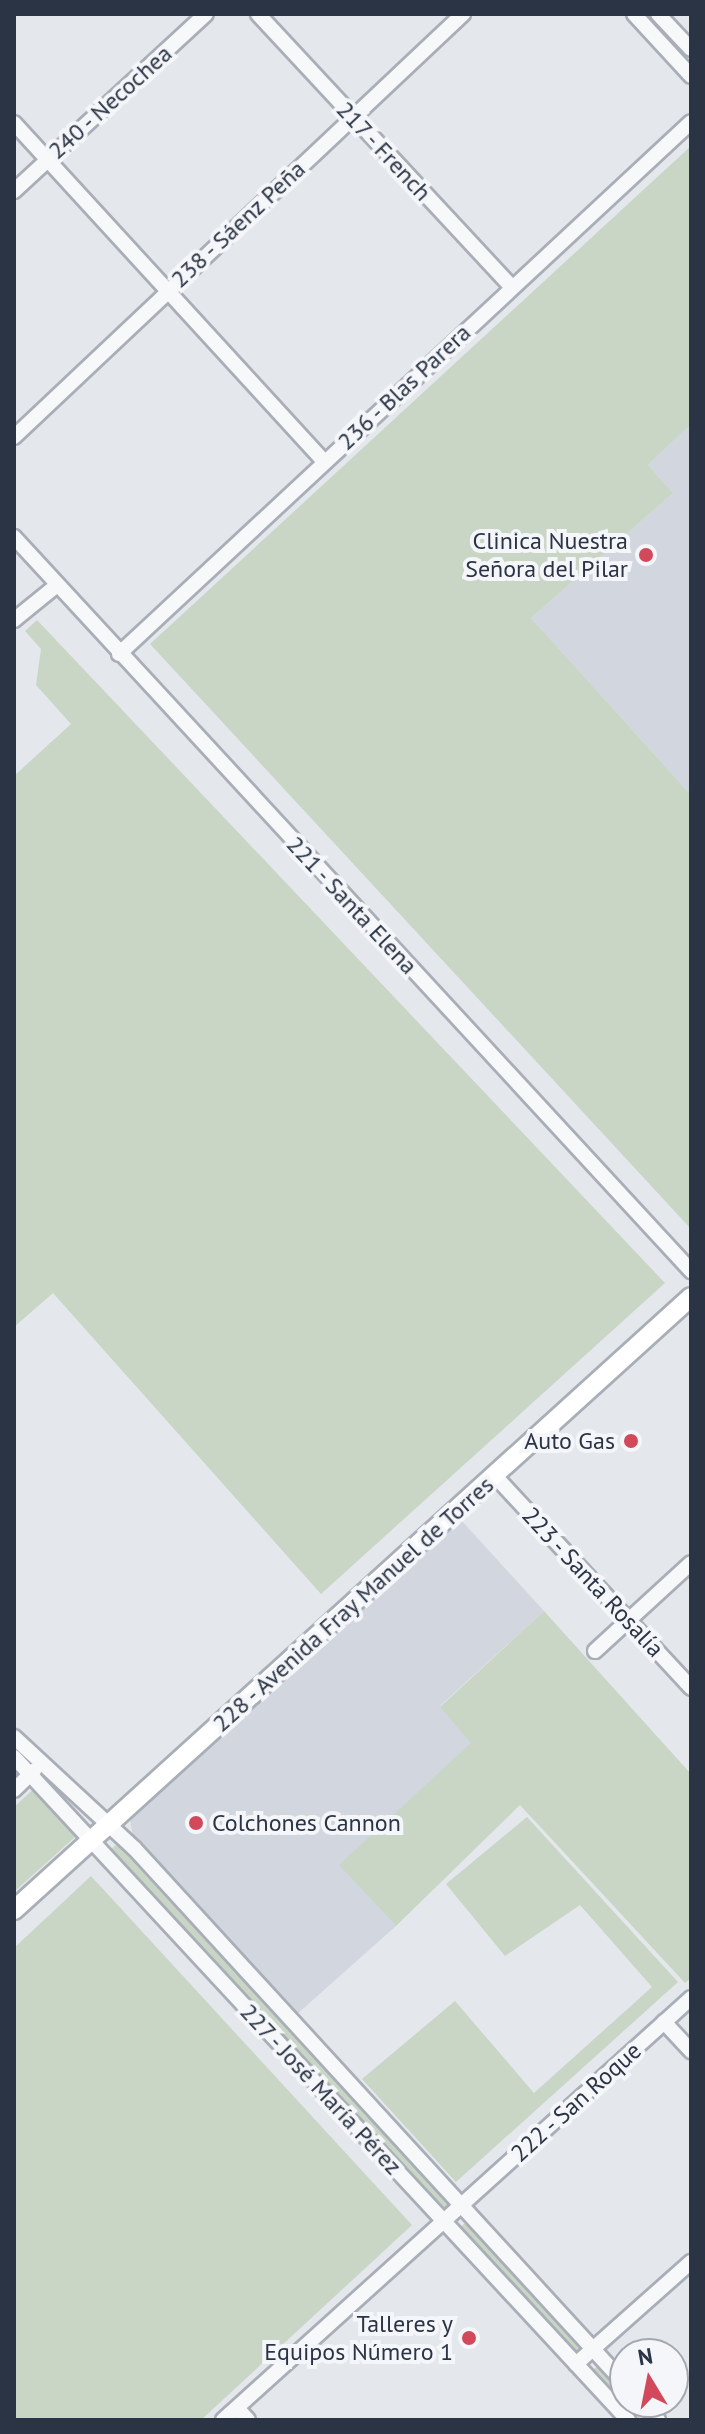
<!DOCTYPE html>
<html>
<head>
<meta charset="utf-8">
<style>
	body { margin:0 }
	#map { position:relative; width:705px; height:2434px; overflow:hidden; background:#e4e7ec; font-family:"PT Sans",sans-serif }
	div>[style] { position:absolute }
	.built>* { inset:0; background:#d2d6de }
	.green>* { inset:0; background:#c9d6c5 }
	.roads { filter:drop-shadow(2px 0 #a9aeb7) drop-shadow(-2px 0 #a9aeb7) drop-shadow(0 2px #a9aeb7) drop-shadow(0 -2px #a9aeb7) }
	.minor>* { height:14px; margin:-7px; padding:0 7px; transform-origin:7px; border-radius:7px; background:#f7f8fa }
	.major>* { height:18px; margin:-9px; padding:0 9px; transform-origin:9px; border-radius:9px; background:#fff }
	.dots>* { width:22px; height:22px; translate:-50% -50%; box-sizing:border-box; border:4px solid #f4f6f9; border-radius:50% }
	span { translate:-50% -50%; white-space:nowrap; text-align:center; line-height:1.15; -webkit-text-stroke:8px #f4f6f9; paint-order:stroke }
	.street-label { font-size:24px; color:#2b3445 }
	.poi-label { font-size:24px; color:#2b3445 }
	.right { translate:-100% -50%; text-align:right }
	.left { translate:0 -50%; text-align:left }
	.frame { position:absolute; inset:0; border:16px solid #2b3445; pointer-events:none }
	.north { position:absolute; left:609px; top:2338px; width:80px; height:80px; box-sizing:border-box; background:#f4f6f9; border:2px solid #a4a8b1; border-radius:50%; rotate:350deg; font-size:22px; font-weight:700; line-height:32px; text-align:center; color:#2b3445 }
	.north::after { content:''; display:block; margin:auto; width:28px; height:36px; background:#d1495b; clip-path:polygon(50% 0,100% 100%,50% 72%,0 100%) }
</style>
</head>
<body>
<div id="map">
	<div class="built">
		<i style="clip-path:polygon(691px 424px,691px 795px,531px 618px,673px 493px,648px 465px)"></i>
		<i style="clip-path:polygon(462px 1521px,544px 1611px,440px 1706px,472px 1743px,340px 1865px,396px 1926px,296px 2015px,133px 1839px,130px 1818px)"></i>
	</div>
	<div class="green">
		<i style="clip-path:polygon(691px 146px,691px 424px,648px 465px,673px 493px,531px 618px,691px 795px,691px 1229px,150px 644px)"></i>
		<i style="clip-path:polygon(37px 620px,665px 1283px,321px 1594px,53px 1293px,14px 1327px,14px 776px,71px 724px,36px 685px,41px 649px,25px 631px)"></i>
		<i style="clip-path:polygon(544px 1611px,691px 1774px,691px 1978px,685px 1983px,520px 1805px,396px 1926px,339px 1865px,471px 1743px,440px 1707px)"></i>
		<i style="clip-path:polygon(41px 1782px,85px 1828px,14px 1892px,14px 1807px)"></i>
		<i style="clip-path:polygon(527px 1817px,678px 1982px,456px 2182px,362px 2079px,455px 2001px,534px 2093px,652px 1987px,580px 1905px,505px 1956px,446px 1884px)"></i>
		<i style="clip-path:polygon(117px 1844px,449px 2204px,443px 2212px,110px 1850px)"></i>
		<i style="clip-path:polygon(91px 1876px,412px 2225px,201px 2420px,14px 2420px,14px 1948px)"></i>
		<i style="clip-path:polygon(468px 2221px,583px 2347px,573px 2354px,458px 2229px)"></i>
		<i style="clip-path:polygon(600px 2364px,625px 2392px,625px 2402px,634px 2402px,651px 2420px,634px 2420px,591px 2372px)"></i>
	</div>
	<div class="roads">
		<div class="minor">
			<i style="left:258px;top:14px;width:373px;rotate:47.1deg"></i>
			<i style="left:634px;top:14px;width:84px;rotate:47.4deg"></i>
			<i style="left:658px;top:14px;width:48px;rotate:46.7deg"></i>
			<i style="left:14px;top:123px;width:459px;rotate:47.5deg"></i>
			<i style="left:14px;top:191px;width:261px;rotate:-42.7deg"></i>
			<i style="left:14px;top:437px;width:617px;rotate:-43.29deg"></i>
			<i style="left:14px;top:537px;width:999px;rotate:47.31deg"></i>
			<i style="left:14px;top:620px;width:55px;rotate:-39.1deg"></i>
			<i style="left:119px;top:654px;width:781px;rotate:-42.92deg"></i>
			<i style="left:495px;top:1476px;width:289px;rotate:47.2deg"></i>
			<i style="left:595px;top:1651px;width:130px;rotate:-42.5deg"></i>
			<i style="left:14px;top:1737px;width:163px;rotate:42.8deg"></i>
			<i style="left:134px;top:1848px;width:727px;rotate:47.51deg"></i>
			<i style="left:14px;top:1757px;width:904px;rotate:47.2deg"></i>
			<i style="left:14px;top:1790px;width:28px;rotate:-44deg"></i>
			<i style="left:664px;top:2022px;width:40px;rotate:47deg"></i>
			<i style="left:576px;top:2364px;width:154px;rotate:-41.6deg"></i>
			<i style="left:642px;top:2402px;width:24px;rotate:48deg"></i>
			<i style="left:237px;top:2408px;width:16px;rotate:47deg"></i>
			<i style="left:223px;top:2420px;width:630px;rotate:-42.04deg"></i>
		</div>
		<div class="major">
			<i style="left:14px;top:1910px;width:913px;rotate:-42.16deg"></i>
		</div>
	</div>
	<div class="dots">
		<i style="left:646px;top:555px;background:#d1495b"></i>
		<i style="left:631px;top:1441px;background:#d1495b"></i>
		<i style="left:196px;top:1823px;background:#d1495b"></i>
		<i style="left:469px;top:2338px;background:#d1495b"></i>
	</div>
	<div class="street-label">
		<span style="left:110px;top:102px;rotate:-42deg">240 - Necochea</span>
		<span style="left:384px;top:151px;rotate:47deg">217 - French</span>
		<span style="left:238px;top:224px;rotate:-43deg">238 - Sáenz Peña</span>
		<span style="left:404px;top:387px;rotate:-43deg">236 - Blas Parera</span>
		<span style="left:352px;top:905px;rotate:47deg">221 - Santa Elena</span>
		<span style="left:593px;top:1582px;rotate:47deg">223 - Santa Rosalía</span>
		<span style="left:353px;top:1604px;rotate:-42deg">228 - Avenida Fray Manuel de Torres</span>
		<span style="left:321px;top:2089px;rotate:47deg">227 - José María Pérez</span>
		<span style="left:576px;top:2102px;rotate:-42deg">222 - San Roque</span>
	</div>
	<div class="poi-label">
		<span class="right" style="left:628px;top:555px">Clinica Nuestra<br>Señora del Pilar</span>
		<span class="right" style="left:615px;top:1441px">Auto Gas</span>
		<span class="left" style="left:212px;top:1823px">Colchones Cannon</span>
		<span class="right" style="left:453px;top:2338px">Talleres y<br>Equipos Número 1</span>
	</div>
	<div class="frame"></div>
	<div class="north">N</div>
</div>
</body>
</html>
